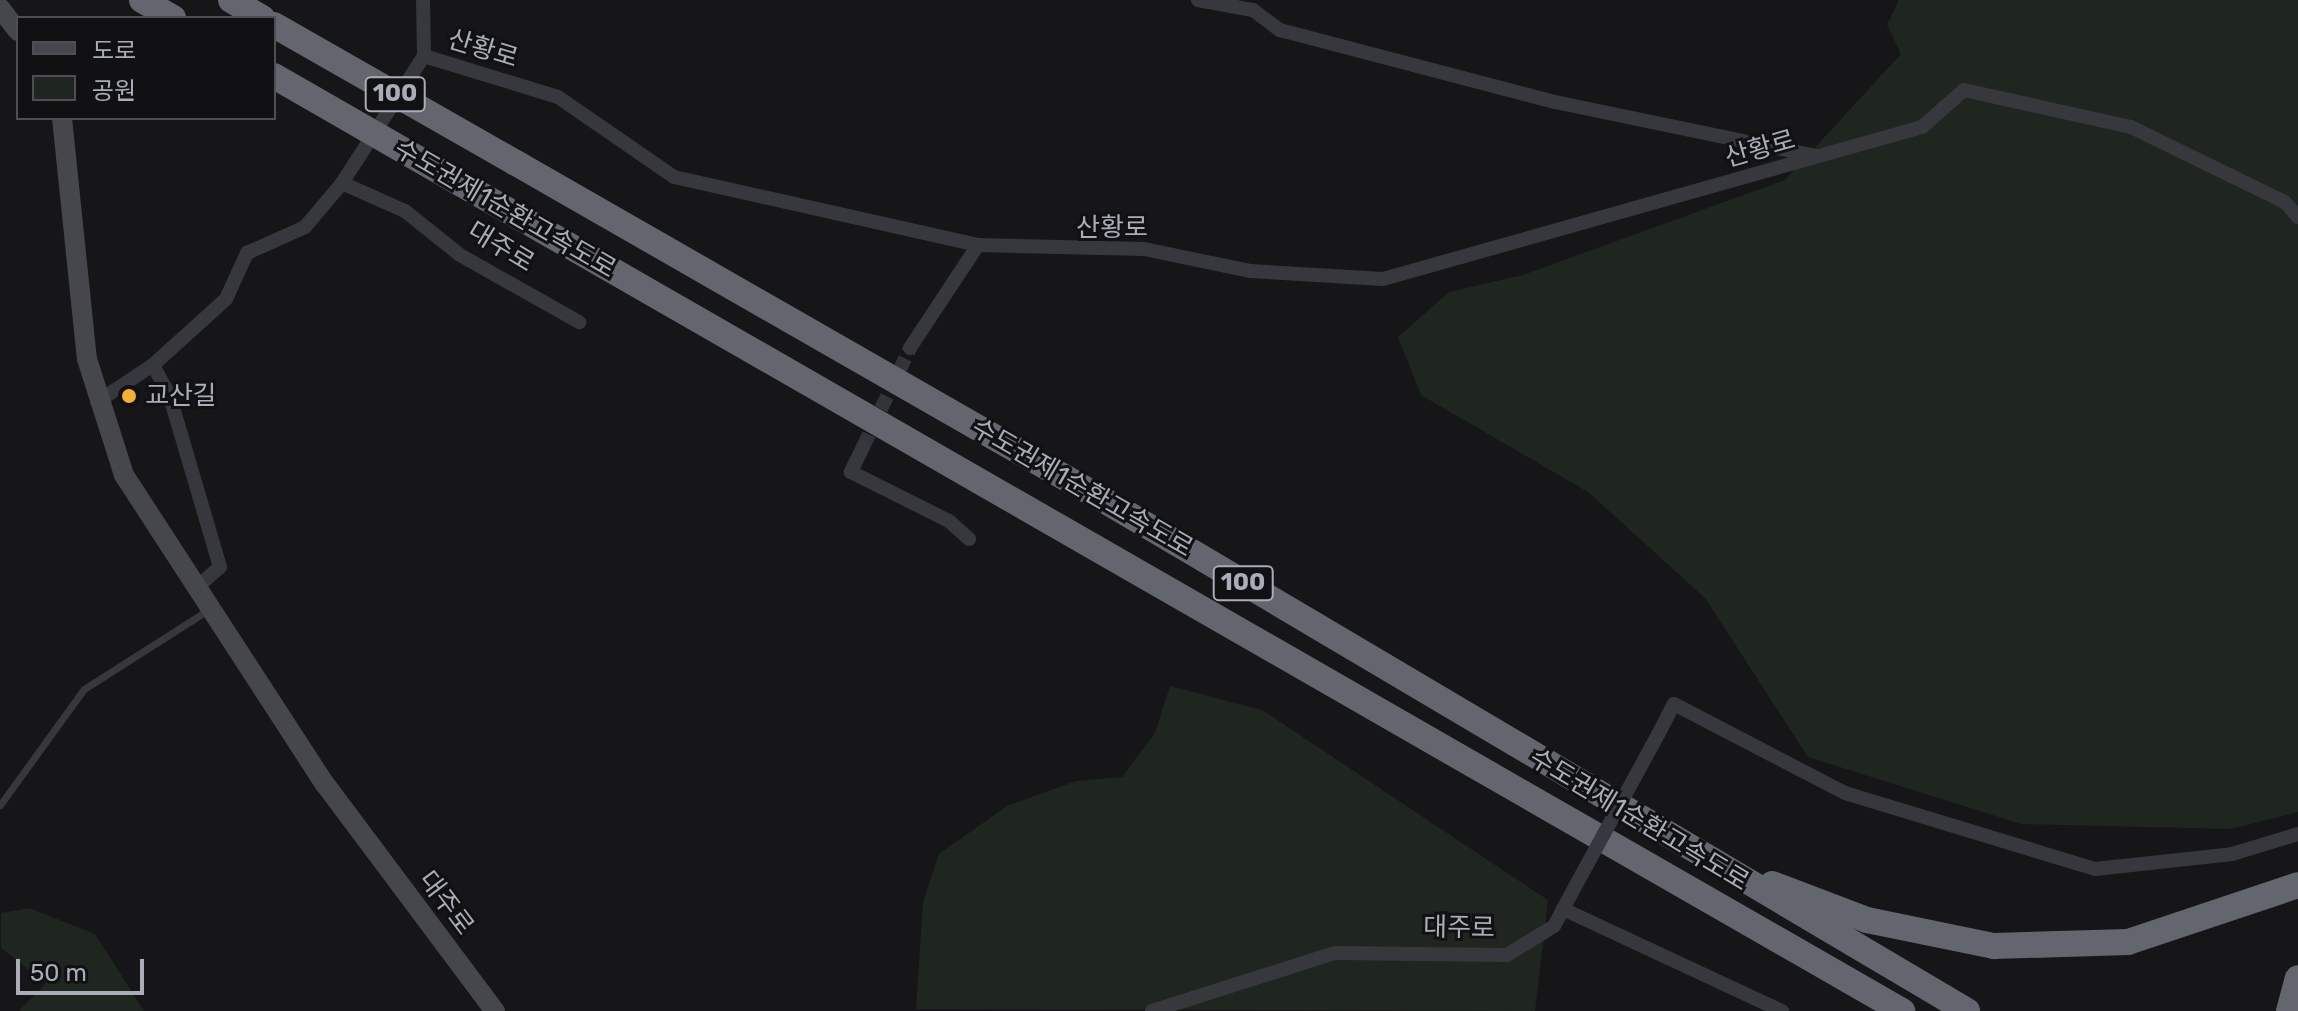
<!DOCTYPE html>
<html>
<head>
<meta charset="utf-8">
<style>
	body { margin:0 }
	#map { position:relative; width:2298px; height:1011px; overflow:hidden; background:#161618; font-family:Rubik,"Noto Sans KR",sans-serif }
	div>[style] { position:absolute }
	.green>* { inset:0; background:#1e261f }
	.street-tunnel>* { height:14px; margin-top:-7px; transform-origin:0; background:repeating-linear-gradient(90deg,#333438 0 14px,transparent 0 21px) }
	.lane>* { height:7px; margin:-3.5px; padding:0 3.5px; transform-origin:3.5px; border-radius:3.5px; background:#37383d }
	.street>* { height:14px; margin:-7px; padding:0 7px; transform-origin:7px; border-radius:7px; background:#37383d }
	.secondary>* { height:20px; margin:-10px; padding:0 10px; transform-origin:10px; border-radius:10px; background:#45474d }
	.highway>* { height:26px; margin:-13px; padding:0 13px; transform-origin:13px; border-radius:13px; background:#63666e }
	.street-bridge>* { height:14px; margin:-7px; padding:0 7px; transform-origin:7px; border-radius:7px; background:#37383d }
	.highway-bridge>* { height:26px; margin:-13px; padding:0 13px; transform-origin:13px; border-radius:13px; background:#63666e }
	.dots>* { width:22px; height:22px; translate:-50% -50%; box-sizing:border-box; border:4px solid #111113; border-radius:50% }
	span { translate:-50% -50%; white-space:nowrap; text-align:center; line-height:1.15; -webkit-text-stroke:6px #111113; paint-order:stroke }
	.shield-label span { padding:2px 6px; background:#111113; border:2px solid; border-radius:6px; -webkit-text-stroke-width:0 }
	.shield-label { font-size:24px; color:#a8adb8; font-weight:700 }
	.street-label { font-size:26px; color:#a8adb8 }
	.poi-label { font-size:26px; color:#a8adb8 }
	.left { translate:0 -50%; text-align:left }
	.legend { position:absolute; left:16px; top:16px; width:260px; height:104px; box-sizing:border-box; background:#111113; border:2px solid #4d4f55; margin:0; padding:10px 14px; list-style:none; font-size:24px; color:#a8adb8 }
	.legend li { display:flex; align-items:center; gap:16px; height:40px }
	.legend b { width:40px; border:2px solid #4d4f55 }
	.scale { position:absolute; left:16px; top:959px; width:128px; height:36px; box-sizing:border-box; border:4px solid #a8adb8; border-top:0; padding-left:10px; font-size:24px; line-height:28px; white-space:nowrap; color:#a8adb8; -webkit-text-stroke:6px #111113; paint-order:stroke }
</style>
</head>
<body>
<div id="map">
	<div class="green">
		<i style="clip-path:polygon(1899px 0,2298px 0,2298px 812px,2230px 829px,2021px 824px,1808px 757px,1705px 598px,1588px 492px,1421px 395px,1398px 337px,1449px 292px,1523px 275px,1785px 180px,1901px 54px,1887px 25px)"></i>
		<i style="clip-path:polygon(1170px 686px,1262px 710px,1548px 900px,1535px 1011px,916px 1009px,923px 902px,939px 854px,1007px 806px,1076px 781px,1122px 777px,1155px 733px)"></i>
		<i style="clip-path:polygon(29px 908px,95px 934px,144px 1011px,19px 1011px,46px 983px,1px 948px,1px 913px)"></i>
	</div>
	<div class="street-tunnel">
		<i style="left:863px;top:447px;width:110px;rotate:-64.6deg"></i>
	</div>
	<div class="lane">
		<i style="left:0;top:805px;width:143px;rotate:-54.1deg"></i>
		<i style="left:84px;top:689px;width:147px;rotate:-32.5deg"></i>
	</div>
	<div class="street">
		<i style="left:1198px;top:0;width:56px;rotate:10.3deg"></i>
		<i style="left:1253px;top:10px;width:34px;rotate:37deg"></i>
		<i style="left:1280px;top:30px;width:284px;rotate:14.7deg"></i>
		<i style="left:1555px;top:102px;width:266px;rotate:11.7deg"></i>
		<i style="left:424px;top:56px;width:140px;rotate:17deg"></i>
		<i style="left:558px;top:97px;width:141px;rotate:34.6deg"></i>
		<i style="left:674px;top:177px;width:312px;rotate:12.6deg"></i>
		<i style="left:978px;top:245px;width:166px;rotate:1.4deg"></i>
		<i style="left:1144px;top:249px;width:108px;rotate:11.7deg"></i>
		<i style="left:1250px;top:271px;width:133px;rotate:3.4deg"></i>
		<i style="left:1383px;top:279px;width:560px;rotate:-15.75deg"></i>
		<i style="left:1922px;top:127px;width:56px;rotate:-41.4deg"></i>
		<i style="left:1964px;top:90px;width:171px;rotate:12.5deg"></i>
		<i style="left:2131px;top:127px;width:171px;rotate:26deg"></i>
		<i style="left:2285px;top:202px;width:20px;rotate:49deg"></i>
		<i style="left:342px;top:183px;width:69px;rotate:24deg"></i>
		<i style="left:405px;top:211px;width:70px;rotate:38.7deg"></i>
		<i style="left:460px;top:255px;width:137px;rotate:29.4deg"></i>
		<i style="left:910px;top:348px;width:123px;rotate:-56.6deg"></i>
		<i style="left:153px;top:365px;width:36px;rotate:62deg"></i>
		<i style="left:170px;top:397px;width:177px;rotate:73.6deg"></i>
		<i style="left:220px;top:567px;width:30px;rotate:139deg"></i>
		<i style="left:97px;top:402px;width:67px;rotate:-33.5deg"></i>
		<i style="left:153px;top:365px;width:98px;rotate:-42.1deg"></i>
		<i style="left:226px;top:299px;width:51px;rotate:-65.5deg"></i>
		<i style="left:247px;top:253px;width:64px;rotate:-24.1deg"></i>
		<i style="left:305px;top:227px;width:57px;rotate:-49.9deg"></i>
		<i style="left:342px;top:183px;width:151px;rotate:-57.2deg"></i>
		<i style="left:424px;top:56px;width:56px;rotate:-91deg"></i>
		<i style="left:863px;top:447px;width:28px;rotate:116deg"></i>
		<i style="left:851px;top:472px;width:110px;rotate:26.6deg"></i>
		<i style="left:949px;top:521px;width:27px;rotate:42deg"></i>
		<i style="left:1661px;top:729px;width:28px;rotate:-63deg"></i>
		<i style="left:1674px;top:704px;width:193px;rotate:27.5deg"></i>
		<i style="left:1845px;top:793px;width:261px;rotate:16.9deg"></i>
		<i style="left:2095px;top:869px;width:138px;rotate:-6.2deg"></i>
		<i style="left:2232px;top:854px;width:69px;rotate:-16.9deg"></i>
		<i style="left:1563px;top:909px;width:242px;rotate:25deg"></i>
		<i style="left:1152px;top:1011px;width:192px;rotate:-17.6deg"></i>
		<i style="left:1335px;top:953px;width:172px;rotate:0.7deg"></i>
		<i style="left:1507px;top:955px;width:55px;rotate:-31.7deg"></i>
		<i style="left:1554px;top:926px;width:34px;rotate:-62deg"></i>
	</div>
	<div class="secondary">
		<i style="left:0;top:8px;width:29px;rotate:52deg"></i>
		<i style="left:62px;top:118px;width:242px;rotate:84.1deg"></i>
		<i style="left:87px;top:359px;width:122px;rotate:72.3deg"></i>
		<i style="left:124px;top:475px;width:369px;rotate:57deg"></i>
		<i style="left:325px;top:784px;width:284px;rotate:53.2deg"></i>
	</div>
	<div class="highway">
		<i style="left:142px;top:0;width:36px;rotate:30deg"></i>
		<i style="left:231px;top:0;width:36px;rotate:30deg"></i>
		<i style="left:516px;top:163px;width:678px;rotate:29.82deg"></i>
		<i style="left:1104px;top:500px;width:1003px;rotate:30.63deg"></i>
		<i style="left:495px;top:203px;width:1623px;rotate:29.87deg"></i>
		<i style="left:1772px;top:884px;width:102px;rotate:20.8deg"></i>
		<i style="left:1867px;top:920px;width:130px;rotate:11.6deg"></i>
		<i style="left:1994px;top:946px;width:134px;rotate:-1.7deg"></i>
		<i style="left:2128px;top:942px;width:179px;rotate:-18.5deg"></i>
		<i style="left:2289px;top:1011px;width:34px;rotate:-75deg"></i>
	</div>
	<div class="street-bridge">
		<i style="left:1570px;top:896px;width:190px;rotate:-61.4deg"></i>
	</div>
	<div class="highway-bridge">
		<i style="left:274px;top:25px;width:279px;rotate:29.7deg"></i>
		<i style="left:274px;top:76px;width:255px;rotate:29.9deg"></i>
	</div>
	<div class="dots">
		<i style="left:129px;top:396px;background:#f2b134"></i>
	</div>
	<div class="shield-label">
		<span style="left:395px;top:94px">100</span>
		<span style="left:1243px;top:583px">100</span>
	</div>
	<div class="street-label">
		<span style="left:483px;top:49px;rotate:17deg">산황로</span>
		<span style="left:1760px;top:149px;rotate:-16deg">산황로</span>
		<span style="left:505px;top:209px;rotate:30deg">수도권제1순환고속도로</span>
		<span style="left:1112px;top:228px">산황로</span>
		<span style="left:501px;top:247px;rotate:31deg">대주로</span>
		<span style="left:1082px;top:488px;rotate:30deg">수도권제1순환고속도로</span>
		<span style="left:1639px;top:820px;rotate:31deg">수도권제1순환고속도로</span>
		<span style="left:446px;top:903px;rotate:53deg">대주로</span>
		<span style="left:1459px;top:928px;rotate:1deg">대주로</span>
	</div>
	<div class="poi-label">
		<span class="left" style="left:145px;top:396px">교산길</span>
	</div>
	<ul class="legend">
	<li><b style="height:10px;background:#45474d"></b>도로</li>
	<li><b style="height:22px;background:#1e261f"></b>공원</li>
	</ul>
	<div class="scale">50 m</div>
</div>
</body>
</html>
